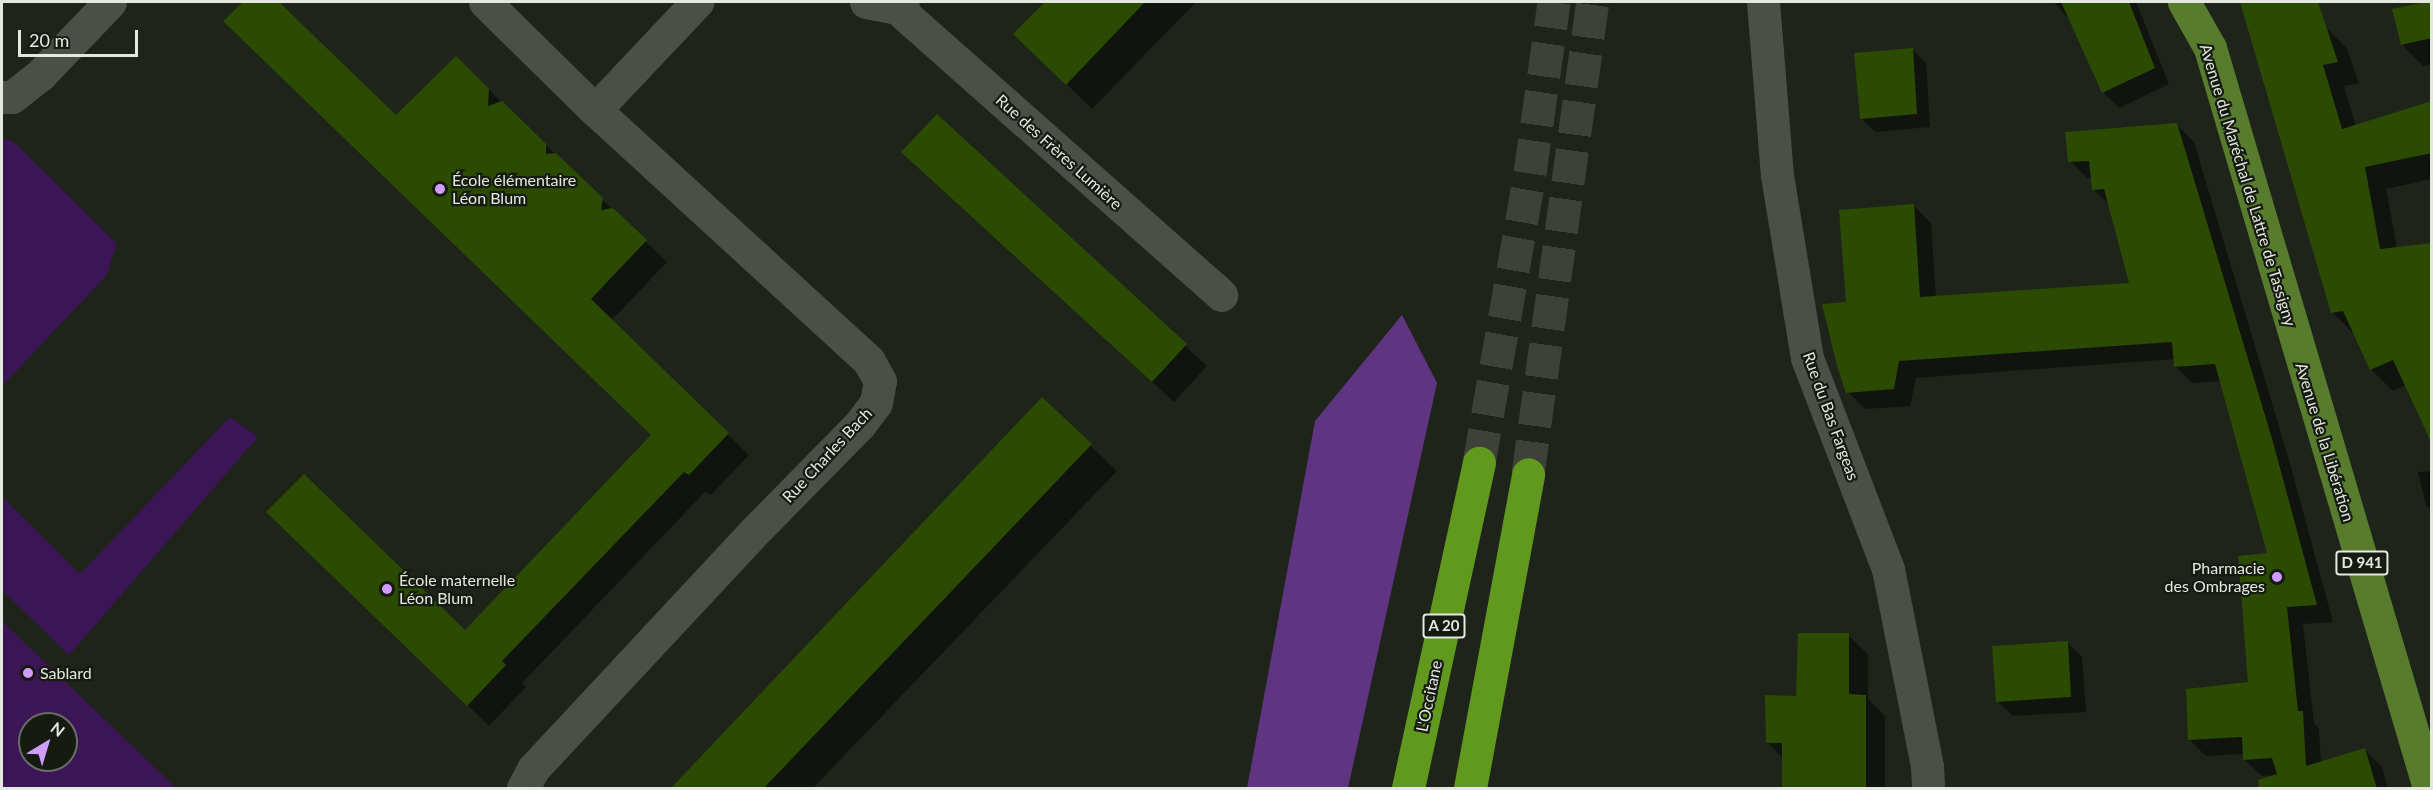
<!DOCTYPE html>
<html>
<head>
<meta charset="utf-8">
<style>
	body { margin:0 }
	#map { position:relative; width:2433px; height:790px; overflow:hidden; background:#1f241b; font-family:Lato,sans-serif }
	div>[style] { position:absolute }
	.green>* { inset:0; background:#3c1557 }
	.forest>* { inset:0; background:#5f3481 }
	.shadow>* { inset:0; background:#0007 }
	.building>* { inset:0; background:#2b4b02 }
	.highway-tunnel>* { height:33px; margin-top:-16.5px; transform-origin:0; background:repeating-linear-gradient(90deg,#3d4139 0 33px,transparent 0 49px) }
	.minor>* { height:33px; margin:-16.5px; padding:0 16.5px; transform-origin:16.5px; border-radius:16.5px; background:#4a5045 }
	.major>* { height:33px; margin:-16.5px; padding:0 16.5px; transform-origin:16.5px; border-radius:16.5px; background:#577c2d }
	.highway>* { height:33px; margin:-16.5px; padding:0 16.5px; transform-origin:16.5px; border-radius:16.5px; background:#60991d }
	.dots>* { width:16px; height:16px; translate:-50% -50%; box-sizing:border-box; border:3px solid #161b12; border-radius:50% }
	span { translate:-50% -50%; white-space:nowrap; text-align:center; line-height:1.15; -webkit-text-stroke:4.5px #161b12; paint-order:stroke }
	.shield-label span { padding:2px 4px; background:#161b12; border:2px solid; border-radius:4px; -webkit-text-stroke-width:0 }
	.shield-label { font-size:15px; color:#e4e8e1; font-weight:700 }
	.street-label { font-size:16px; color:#e4e8e1 }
	.poi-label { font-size:16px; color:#e4e8e1 }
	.left { translate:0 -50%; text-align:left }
	.right { translate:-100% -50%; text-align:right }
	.frame { position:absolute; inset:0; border:3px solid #e4e8e1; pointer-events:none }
	.north { position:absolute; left:18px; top:712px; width:60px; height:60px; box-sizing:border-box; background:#161b12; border:2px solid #686d65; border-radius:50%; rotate:38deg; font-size:16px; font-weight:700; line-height:24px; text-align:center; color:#e4e8e1 }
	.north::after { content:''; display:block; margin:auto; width:21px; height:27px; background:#d09dfe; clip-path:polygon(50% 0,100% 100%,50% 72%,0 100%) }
	.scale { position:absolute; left:18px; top:30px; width:120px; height:27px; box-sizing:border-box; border:3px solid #e4e8e1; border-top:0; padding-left:8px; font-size:18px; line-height:21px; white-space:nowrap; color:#e4e8e1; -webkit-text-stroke:4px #161b12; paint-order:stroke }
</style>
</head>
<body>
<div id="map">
	<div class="green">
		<i style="clip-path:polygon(2px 138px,14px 142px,117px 244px,106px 276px,2px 386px)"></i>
		<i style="clip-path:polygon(230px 417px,258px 437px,69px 655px,2px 590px,2px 497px,80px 574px)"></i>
		<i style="clip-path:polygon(evenodd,2px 621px,176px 788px,2px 788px,2px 621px,30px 724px,66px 724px,66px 760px,30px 760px,30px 724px)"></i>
	</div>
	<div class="forest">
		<i style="clip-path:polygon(1402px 315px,1437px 383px,1348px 788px,1247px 788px,1315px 421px)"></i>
	</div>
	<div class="shadow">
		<i style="clip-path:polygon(244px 2px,277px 2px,396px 117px,456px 58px,667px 262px,611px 321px,749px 455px,711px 495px,705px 492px,522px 683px,526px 687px,489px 726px,289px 533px,465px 632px,653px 435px,225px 21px)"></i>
		<i style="clip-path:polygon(1047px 2px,1196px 2px,1092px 109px,1015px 34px)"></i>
		<i style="clip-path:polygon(2054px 2px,2136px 2px,2169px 84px,2119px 108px,2104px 93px,2073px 24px)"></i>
		<i style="clip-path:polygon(2239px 2px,2305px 2px,2254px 19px)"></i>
		<i style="clip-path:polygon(2432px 2px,2432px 64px,2423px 66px,2402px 45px,2394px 11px)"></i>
		<i style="clip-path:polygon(2326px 27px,2347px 49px,2359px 83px,2344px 86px,2356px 126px,2432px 103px,2432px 179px,2386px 189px,2397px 248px,2406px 385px,2393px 391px,2371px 369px,2354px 334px,2332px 312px,2254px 45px)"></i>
		<i style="clip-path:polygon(1913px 50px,1926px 63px,1930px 127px,1875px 132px,1861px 118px)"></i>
		<i style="clip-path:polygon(937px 116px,1207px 366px,1174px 402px,924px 173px)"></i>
		<i style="clip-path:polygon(2177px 125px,2194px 142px,2289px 460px,2333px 622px,2303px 624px,2314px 723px,2319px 729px,2321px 763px,2365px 750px,2382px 767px,2388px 788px,2283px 788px,2279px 775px,2262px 776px,2245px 760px,2244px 754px,2206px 756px,2189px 739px,2249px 683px,2269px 555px,2221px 381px,2192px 383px,2175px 366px,2175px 359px,1916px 378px,1910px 406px,1865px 409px,1848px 392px,1847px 303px,1914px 206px,1931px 223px,1936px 297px,2131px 284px,2110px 205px,2093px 189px,2092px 178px,2087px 178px,2070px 161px)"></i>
		<i style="clip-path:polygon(1042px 399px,1117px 471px,813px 788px,672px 788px)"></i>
		<i style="clip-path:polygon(2432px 471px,2432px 511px,2426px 505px,2418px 472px)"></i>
		<i style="clip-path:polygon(1848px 635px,1868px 654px,1868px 699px,1885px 716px,1885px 788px,1784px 788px,1784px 759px,1767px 742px,1798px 697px)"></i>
		<i style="clip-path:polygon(2067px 642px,2082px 657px,2086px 712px,2013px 716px,1997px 701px)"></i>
	</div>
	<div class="building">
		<i style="clip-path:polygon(243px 2px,279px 2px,396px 115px,456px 56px,489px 89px,488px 106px,502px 101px,546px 144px,546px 154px,556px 153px,603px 198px,601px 210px,613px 208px,647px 240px,591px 299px,729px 433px,689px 475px,684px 472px,502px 661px,506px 665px,467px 706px,266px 512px,304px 474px,465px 630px,651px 435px,223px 21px)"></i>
		<i style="clip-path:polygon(1045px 2px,1145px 2px,1066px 85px,1013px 34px)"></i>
		<i style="clip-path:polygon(2061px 2px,2129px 2px,2155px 68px,2102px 93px)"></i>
		<i style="clip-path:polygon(2240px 2px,2318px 2px,2338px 62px,2323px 65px,2342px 129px,2432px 101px,2432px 153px,2365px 167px,2380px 249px,2432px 243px,2432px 444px,2393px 360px,2370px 370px,2343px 311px,2331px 313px)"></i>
		<i style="clip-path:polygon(2425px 2px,2432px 2px,2432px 38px,2401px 45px,2392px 9px)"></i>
		<i style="clip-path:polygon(1913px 48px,1917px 114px,1860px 119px,1854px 53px)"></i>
		<i style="clip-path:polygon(937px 114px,1187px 344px,1152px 382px,901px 152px)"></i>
		<i style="clip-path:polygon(2177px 123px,2273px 442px,2317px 605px,2287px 607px,2298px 711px,2303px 711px,2306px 766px,2365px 748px,2377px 789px,2259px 789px,2258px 780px,2277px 774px,2272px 758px,2243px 760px,2242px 737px,2188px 740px,2186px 689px,2248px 682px,2238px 556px,2267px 553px,2215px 364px,2174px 367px,2172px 342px,1899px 361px,1894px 389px,1846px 393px,1837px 366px,1822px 304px,1846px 302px,1839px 210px,1914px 204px,1920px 297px,2129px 283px,2104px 189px,2092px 190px,2089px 161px,2068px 162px,2065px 132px)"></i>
		<i style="clip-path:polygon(1042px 397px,1092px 444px,763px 789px,670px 789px)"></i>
		<i style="clip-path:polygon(1798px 633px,1849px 633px,1849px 694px,1866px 695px,1866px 789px,1782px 789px,1782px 743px,1766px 743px,1765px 695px,1796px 696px)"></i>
		<i style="clip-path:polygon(2068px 641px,2071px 697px,1996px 702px,1992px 646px)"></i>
	</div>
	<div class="highway-tunnel">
		<i style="left:1479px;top:463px;width:294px;rotate:-80deg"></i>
		<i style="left:1530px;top:173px;width:173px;rotate:-82deg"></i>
		<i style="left:1528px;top:474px;width:476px;rotate:-82.2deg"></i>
	</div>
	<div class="minor">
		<i style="left:485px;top:2px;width:154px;rotate:44.5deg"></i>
		<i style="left:595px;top:110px;width:149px;rotate:-46.6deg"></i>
		<i style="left:866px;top:2px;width:32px;rotate:11deg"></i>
		<i style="left:897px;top:8px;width:8px;rotate:-45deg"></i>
		<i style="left:1763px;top:2px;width:174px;rotate:85.4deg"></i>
		<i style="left:1777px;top:175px;width:185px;rotate:80.7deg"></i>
		<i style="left:1807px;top:358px;width:226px;rotate:69deg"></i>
		<i style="left:1888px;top:569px;width:201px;rotate:78.8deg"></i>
		<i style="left:1927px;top:766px;width:22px;rotate:87deg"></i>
		<i style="left:897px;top:8px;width:433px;rotate:41.5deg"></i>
		<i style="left:2px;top:97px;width:10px"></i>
		<i style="left:12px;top:97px;width:36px;rotate:-38deg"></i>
		<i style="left:40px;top:75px;width:101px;rotate:-46.2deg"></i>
		<i style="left:523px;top:788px;width:21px;rotate:-62deg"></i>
		<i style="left:533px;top:769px;width:327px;rotate:-47deg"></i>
		<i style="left:756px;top:530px;width:148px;rotate:-45.5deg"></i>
		<i style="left:860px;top:424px;width:26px;rotate:-53deg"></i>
		<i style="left:876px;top:403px;width:22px;rotate:-80deg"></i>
		<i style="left:880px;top:381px;width:23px;rotate:-119deg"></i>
		<i style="left:869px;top:361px;width:372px;rotate:-137.5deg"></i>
	</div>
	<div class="major">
		<i style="left:2184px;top:2px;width:53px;rotate:60.5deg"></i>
		<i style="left:2210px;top:48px;width:772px;rotate:73.51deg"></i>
	</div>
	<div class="highway">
		<i style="left:1408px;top:788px;width:333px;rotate:-77.7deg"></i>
		<i style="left:1470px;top:788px;width:319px;rotate:-79.5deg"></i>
	</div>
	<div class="dots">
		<i style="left:440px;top:189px;background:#d09dfe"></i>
		<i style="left:2277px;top:577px;background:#d09dfe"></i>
		<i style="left:387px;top:589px;background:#d09dfe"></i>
		<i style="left:28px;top:673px;background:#d09dfe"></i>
	</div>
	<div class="shield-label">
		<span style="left:2362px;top:563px">D 941</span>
		<span style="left:1444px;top:626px">A 20</span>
	</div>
	<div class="street-label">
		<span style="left:1059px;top:152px;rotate:42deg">Rue des Frères Lumière</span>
		<span style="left:2248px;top:185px;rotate:73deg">Avenue du Maréchal de Lattre de Tassigny</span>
		<span style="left:1831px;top:416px;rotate:70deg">Rue du Bas Fargeas</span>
		<span style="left:2325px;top:442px;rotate:73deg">Avenue de la Libération</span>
		<span style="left:827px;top:455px;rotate:-47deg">Rue Charles Bach</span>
		<span style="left:1429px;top:696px;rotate:-78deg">L'Occitane</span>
	</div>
	<div class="poi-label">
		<span class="left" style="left:452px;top:189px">École élémentaire<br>Léon Blum</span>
		<span class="right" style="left:2265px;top:577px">Pharmacie<br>des Ombrages</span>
		<span class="left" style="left:399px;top:589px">École maternelle<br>Léon Blum</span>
		<span class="left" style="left:40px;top:673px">Sablard</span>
	</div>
	<div class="frame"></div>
	<div class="north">N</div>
	<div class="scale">20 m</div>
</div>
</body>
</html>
